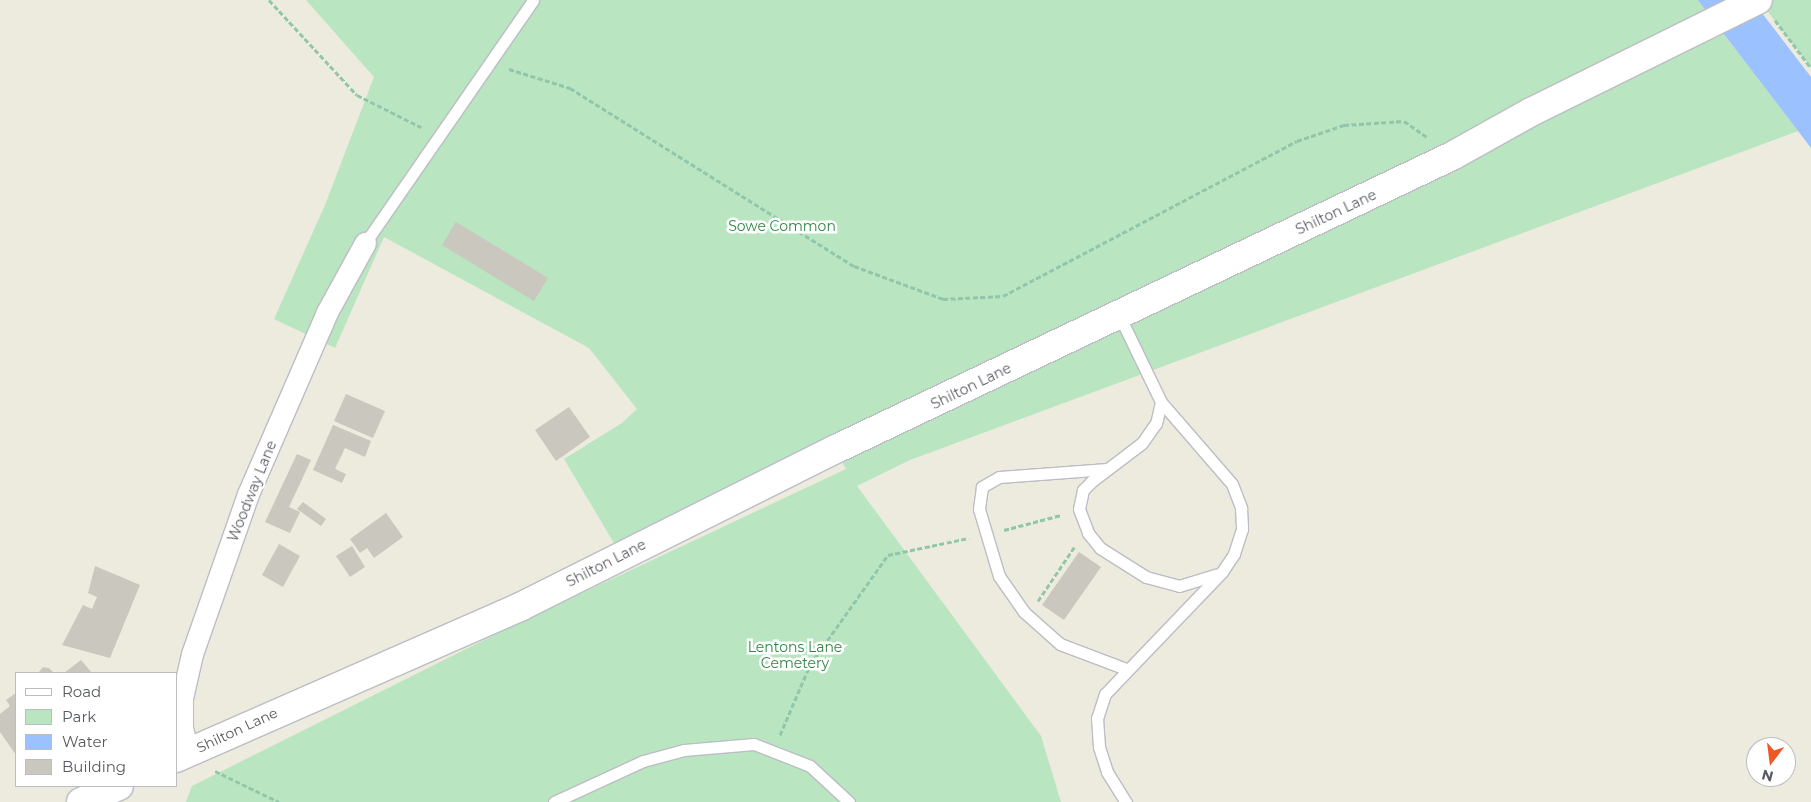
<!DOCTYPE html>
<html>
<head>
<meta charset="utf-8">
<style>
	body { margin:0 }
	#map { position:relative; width:1811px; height:802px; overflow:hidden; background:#ecebde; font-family:Montserrat,sans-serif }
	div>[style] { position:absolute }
	.green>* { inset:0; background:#b9e5c1 }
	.water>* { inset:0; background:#9bc1ff }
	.building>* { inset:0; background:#c9c7be }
	.path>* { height:3px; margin-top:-1.5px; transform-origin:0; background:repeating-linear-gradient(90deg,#92c6aa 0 5px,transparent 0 7.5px) }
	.roads { filter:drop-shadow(1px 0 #bcbdc4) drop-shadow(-1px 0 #bcbdc4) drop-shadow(0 1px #bcbdc4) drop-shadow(0 -1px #bcbdc4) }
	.lane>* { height:11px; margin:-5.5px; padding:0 5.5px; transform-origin:5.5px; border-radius:5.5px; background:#fff }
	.street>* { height:21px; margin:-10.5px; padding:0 10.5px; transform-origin:10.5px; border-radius:10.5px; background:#fff }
	.secondary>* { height:28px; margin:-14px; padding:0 14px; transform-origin:14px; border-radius:14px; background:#fff }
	span { translate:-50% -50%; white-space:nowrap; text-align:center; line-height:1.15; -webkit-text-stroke:5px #fff; paint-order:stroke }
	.street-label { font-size:14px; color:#585a61 }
	.park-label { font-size:14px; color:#318645 }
	.legend { position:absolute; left:15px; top:672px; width:162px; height:115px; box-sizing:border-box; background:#fff; border:1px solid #bcbdc0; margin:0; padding:6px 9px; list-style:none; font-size:15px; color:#585a61 }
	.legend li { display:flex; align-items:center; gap:10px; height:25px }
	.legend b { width:25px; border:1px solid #bcbdc0 }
	.north { position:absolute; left:1746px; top:737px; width:50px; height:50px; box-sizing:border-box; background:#fff; border:1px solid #bcbdc0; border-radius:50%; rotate:195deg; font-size:14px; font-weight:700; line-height:20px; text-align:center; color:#585a61 }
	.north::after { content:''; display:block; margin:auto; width:18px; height:22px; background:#ef5822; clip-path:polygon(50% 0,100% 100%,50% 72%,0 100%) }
</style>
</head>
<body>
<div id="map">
	<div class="green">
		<i style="clip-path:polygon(306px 0,1724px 0,1714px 21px,1798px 131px,910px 460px,857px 486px,1041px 736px,1061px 802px,186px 802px,192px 786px,508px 628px,846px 469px,836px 450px,621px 555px,564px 459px,622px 423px,637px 409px,589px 348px,384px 237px,335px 348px,274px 319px,325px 205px,374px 77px)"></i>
		<i style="clip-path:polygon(1759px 0,1811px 0,1811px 68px)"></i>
	</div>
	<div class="water">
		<i style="clip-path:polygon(1698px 0,1752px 0,1811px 77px,1811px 148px)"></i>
	</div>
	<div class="building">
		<i style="clip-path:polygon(456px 222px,548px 278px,534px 301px,442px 245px)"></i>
		<i style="clip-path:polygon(346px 394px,385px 411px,373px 438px,334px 421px)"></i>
		<i style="clip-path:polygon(569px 407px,590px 437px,556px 461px,535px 430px)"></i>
		<i style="clip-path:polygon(333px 425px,371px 441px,365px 457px,345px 448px,335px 469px,346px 474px,342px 483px,313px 470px)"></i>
		<i style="clip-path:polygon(297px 454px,311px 460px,289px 507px,300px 512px,290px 533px,265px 522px)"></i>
		<i style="clip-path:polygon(303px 502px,326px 519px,321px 526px,297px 509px)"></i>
		<i style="clip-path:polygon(386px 513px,403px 537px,374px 558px,367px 548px,360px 553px,350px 539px)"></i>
		<i style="clip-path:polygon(279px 544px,300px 556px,283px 587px,262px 575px)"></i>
		<i style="clip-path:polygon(352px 546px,365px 567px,350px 577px,336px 556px)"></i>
		<i style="clip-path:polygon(1079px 552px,1101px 567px,1064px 620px,1042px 605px)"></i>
		<i style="clip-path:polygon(95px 566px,140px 585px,110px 658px,62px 645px,83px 605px,92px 609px,97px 597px,88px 593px)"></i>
		<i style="clip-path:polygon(81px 660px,92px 673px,64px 673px)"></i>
		<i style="clip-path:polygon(43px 667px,49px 668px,54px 673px,38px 673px)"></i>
		<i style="clip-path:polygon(16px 693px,16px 755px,0 732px,0 714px,10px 706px,6px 700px)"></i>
	</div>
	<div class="path">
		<i style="left:269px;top:0;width:129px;rotate:47.2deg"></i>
		<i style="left:357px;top:95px;width:72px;rotate:26.6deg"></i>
		<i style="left:1775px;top:20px;width:60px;rotate:53.1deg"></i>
		<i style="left:509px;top:69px;width:64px;rotate:17.3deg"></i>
		<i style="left:570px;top:88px;width:335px;rotate:32.1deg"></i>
		<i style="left:854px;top:266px;width:95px;rotate:20.3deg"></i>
		<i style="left:943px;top:299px;width:60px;rotate:-2.9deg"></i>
		<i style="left:1003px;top:296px;width:332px;rotate:-27.8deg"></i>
		<i style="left:1297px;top:141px;width:50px;rotate:-18.8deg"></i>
		<i style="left:1344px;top:125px;width:60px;rotate:-3.8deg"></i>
		<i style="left:1404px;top:121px;width:28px;rotate:35deg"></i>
		<i style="left:1004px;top:530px;width:59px;rotate:-14.7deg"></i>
		<i style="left:1038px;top:601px;width:66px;rotate:-56.1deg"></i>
		<i style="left:780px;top:735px;width:76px;rotate:-66.8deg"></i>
		<i style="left:810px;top:665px;width:135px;rotate:-54.7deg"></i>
		<i style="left:888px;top:555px;width:83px;rotate:-11.9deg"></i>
		<i style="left:215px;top:771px;width:71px;rotate:25.8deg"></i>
	</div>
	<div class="roads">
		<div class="lane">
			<i style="left:365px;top:243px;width:295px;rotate:-55.3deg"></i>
			<i style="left:1119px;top:315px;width:97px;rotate:64.2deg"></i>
			<i style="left:1161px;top:402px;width:108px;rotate:49.1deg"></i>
			<i style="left:1232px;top:484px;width:26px;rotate:69deg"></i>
			<i style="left:1241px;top:508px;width:21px;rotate:87deg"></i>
			<i style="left:1242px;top:529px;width:26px;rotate:108deg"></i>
			<i style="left:1234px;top:554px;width:22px;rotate:124deg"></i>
			<i style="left:1222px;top:572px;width:169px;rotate:133.8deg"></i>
			<i style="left:1105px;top:694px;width:25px;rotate:108deg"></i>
			<i style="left:1097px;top:718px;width:29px;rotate:86deg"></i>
			<i style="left:1099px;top:747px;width:26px;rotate:72deg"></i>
			<i style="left:1107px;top:772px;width:36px;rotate:58deg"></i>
			<i style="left:1161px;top:402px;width:22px;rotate:103deg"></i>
			<i style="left:1156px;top:423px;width:24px;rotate:125deg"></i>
			<i style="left:1142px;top:443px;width:63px;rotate:142.8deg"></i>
			<i style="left:1092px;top:481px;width:13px;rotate:135deg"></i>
			<i style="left:1083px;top:490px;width:19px;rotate:102deg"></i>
			<i style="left:1079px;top:509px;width:26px;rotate:69deg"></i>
			<i style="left:1088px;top:533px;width:19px;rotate:51deg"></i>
			<i style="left:1100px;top:548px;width:54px;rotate:32.2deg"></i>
			<i style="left:1146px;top:577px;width:34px;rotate:15deg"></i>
			<i style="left:1179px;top:586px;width:39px;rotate:-17deg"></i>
			<i style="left:1107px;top:469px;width:108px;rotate:175.8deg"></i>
			<i style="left:999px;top:477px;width:20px;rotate:150deg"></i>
			<i style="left:982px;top:487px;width:22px;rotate:98deg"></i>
			<i style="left:979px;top:509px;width:70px;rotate:73.4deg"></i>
			<i style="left:999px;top:576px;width:44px;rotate:55.2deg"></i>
			<i style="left:1024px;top:612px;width:48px;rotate:41.6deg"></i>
			<i style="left:1060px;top:644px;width:71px;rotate:20.7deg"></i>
			<i style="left:554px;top:802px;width:98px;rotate:-24.7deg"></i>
			<i style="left:643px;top:761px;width:42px;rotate:-15deg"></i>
			<i style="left:684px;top:750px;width:70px;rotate:-4.9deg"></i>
			<i style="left:754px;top:744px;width:60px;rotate:21.4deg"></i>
			<i style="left:810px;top:766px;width:53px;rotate:42.7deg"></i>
		</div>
		<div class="street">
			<i style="left:188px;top:752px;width:25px;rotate:-104deg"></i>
			<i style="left:182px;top:728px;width:30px;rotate:-90deg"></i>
			<i style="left:182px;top:698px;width:45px;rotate:-77.2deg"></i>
			<i style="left:192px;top:654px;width:170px;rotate:-70.7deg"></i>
			<i style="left:248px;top:494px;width:198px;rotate:-66.5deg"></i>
			<i style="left:327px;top:312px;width:79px;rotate:-61.2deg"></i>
		</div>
		<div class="secondary">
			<i style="left:176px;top:758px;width:376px;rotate:-23.7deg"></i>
			<i style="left:520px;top:607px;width:353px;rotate:-26.6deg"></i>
			<i style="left:836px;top:449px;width:684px;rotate:-25.44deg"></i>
			<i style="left:1454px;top:155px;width:88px;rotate:-29.2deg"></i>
			<i style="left:1531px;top:112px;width:253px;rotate:-26.3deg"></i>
			<i style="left:81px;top:802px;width:41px;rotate:-22.8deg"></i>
		</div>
	</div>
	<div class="street-label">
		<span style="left:1336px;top:212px;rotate:-25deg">Shilton Lane</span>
		<span style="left:971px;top:386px;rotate:-26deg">Shilton Lane</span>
		<span style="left:252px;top:491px;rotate:-68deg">Woodway Lane</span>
		<span style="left:606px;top:563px;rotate:-27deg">Shilton Lane</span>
		<span style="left:237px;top:730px;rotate:-25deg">Shilton Lane</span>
	</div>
	<div class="park-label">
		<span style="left:782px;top:226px">Sowe Common</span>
		<span style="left:795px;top:655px">Lentons Lane<br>Cemetery</span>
	</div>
	<ul class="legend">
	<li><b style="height:6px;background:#fff"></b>Road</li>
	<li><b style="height:14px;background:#b9e5c1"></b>Park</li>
	<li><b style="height:14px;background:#9bc1ff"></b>Water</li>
	<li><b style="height:14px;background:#c9c7be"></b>Building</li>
	</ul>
	<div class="north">N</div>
</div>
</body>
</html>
